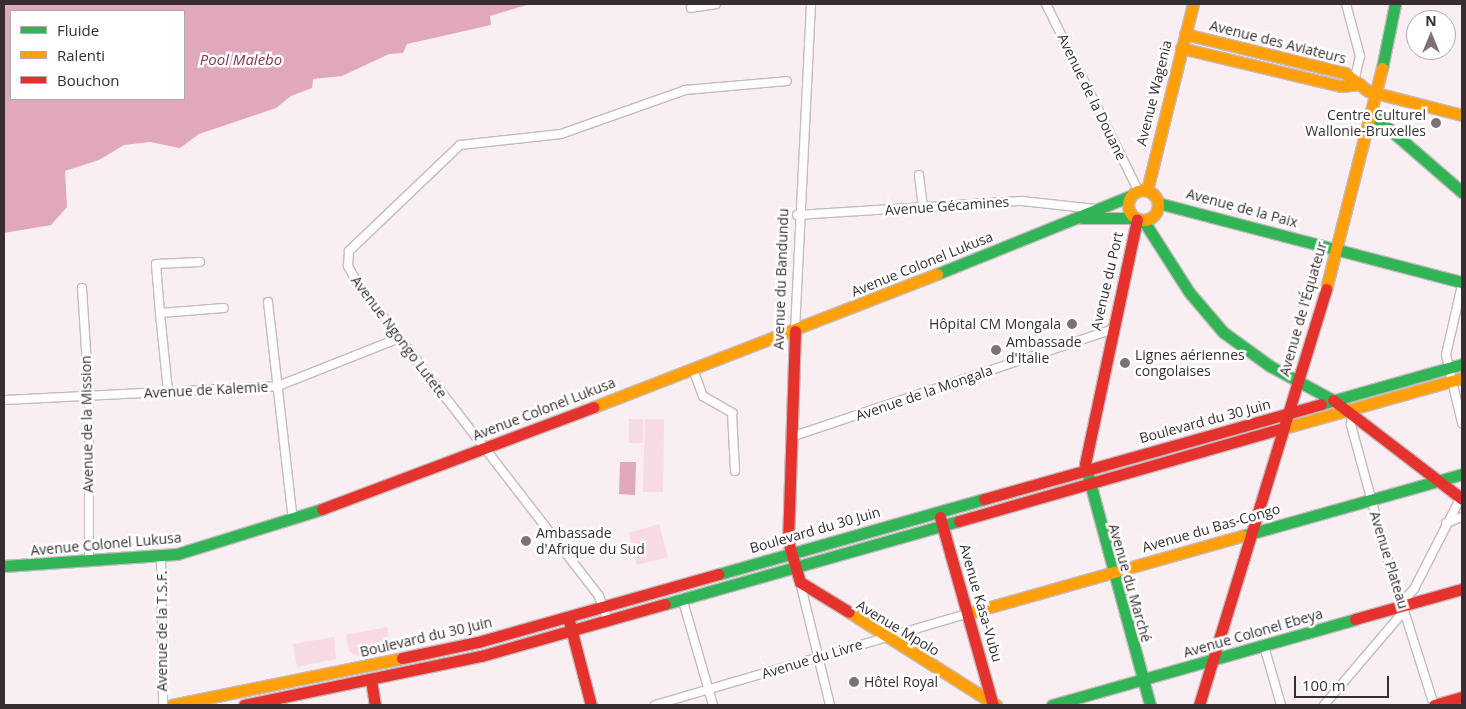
<!DOCTYPE html>
<html>
<head>
<meta charset="utf-8">
<style>
	body { margin:0 }
	#map { position:relative; width:1466px; height:709px; overflow:hidden; background:#f9eef1; font-family:"Open Sans",sans-serif }
	div>[style] { position:absolute }
	.green>* { inset:0; background:#f7dae3 }
	.water>* { inset:0; background:#e1a8bb }
	.roads { filter:drop-shadow(1px 0 #c5bbbe) drop-shadow(-1px 0 #c5bbbe) drop-shadow(0 1px #c5bbbe) drop-shadow(0 -1px #c5bbbe) }
	.street>* { height:8px; margin:-4px; padding:0 4px; transform-origin:4px; border-radius:4px; background:#fefcfd }
	.fast>* { height:11px; margin:-5.5px; padding:0 5.5px; transform-origin:5.5px; border-radius:5.5px; background:#30b455 }
	.slow>* { height:11px; margin:-5.5px; padding:0 5.5px; transform-origin:5.5px; border-radius:5.5px; background:#ff9f0a }
	.slow>.ring { margin:-5.5px; padding:0; box-sizing:content-box; background:none; border:11px solid #ff9f0a; border-radius:50% }
	.jam>* { height:11px; margin:-5.5px; padding:0 5.5px; transform-origin:5.5px; border-radius:5.5px; background:#e5322d }
	.dots>* { width:14px; height:14px; translate:-50% -50%; box-sizing:border-box; border:2px solid #fff; border-radius:50% }
	span { translate:-50% -50%; white-space:nowrap; text-align:center; line-height:1.15; -webkit-text-stroke:5px #fff; paint-order:stroke }
	.street-label { font-size:14px; color:#382e31 }
	.poi-label { font-size:14px; color:#382e31 }
	.right { translate:-100% -50%; text-align:right }
	.left { translate:0 -50%; text-align:left }
	.water-label { font-size:15px; color:#8a2f55; font-style:italic }
	.frame { position:absolute; inset:0; border:5px solid #382e31; pointer-events:none }
	.legend { position:absolute; left:10px; top:10px; width:175px; height:90px; box-sizing:border-box; background:#fff; border:1px solid #afabad; margin:0; padding:6px 9px; list-style:none; font-size:15px; color:#382e31 }
	.legend li { display:flex; align-items:center; gap:10px; height:25px }
	.legend b { width:25px; border:1px solid #afabad }
	.north { position:absolute; left:1406px; top:10px; width:50px; height:50px; box-sizing:border-box; background:#fff; border:1px solid #afabad; border-radius:50%; rotate:0deg; font-size:14px; font-weight:700; line-height:20px; text-align:center; color:#382e31 }
	.north::after { content:''; display:block; margin:auto; width:18px; height:22px; background:#7c7174; clip-path:polygon(50% 0,100% 100%,50% 72%,0 100%) }
	.scale { position:absolute; left:1294px; top:676px; width:95px; height:22px; box-sizing:border-box; border:2px solid #382e31; border-top:0; padding-left:6px; font-size:15px; line-height:18px; white-space:nowrap; color:#382e31; -webkit-text-stroke:4px #fff; paint-order:stroke }
</style>
</head>
<body>
<div id="map">
	<div class="green">
		<i style="clip-path:polygon(629px 419px,643px 419px,643px 443px,629px 443px)"></i>
		<i style="clip-path:polygon(645px 419px,664px 419px,663px 492px,643px 492px)"></i>
		<i style="clip-path:polygon(659px 524px,668px 557px,637px 565px,629px 533px)"></i>
		<i style="clip-path:polygon(387px 627px,391px 648px,357px 656px,349px 651px,346px 635px)"></i>
		<i style="clip-path:polygon(334px 637px,336px 659px,297px 667px,293px 644px)"></i>
	</div>
	<div class="water">
		<i style="clip-path:polygon(evenodd,4px 4px,530px 4px,490px 16px,491px 25px,407px 44px,403px 53px,389px 54px,342px 76px,313px 79px,312px 88px,291px 96px,276px 108px,199px 134px,180px 148px,150px 142px,124px 145px,99px 160px,65px 171px,67px 207px,51px 225px,4px 233px,4px 4px,11px 11px,184px 11px,184px 99px,11px 99px,11px 11px)"></i>
		<i style="clip-path:polygon(620px 462px,636px 462px,635px 495px,619px 494px)"></i>
	</div>
	<div class="roads">
		<div class="street">
			<i style="left:1046px;top:4px;width:208px;rotate:63.7deg"></i>
			<i style="left:1346px;top:4px;width:54px;rotate:74.9deg"></i>
			<i style="left:1360px;top:56px;width:22px;rotate:103deg"></i>
			<i style="left:691px;top:8px;width:25px;rotate:-9deg"></i>
			<i style="left:919px;top:175px;width:34px;rotate:83deg"></i>
			<i style="left:797px;top:215px;width:225px;rotate:-3.6deg"></i>
			<i style="left:1022px;top:201px;width:74px;rotate:6.2deg"></i>
			<i style="left:1462px;top:285px;width:72px;rotate:102.9deg"></i>
			<i style="left:1446px;top:355px;width:70px;rotate:76.8deg"></i>
			<i style="left:82px;top:288px;width:108px;rotate:86.3deg"></i>
			<i style="left:89px;top:396px;width:165px;rotate:90deg"></i>
			<i style="left:268px;top:302px;width:219px;rotate:83.5deg"></i>
			<i style="left:160px;top:313px;width:49px;rotate:-94.7deg"></i>
			<i style="left:156px;top:264px;width:44px;rotate:-2.6deg"></i>
			<i style="left:795px;top:331px;width:327px;rotate:-87.2deg"></i>
			<i style="left:693px;top:369px;width:29px;rotate:70deg"></i>
			<i style="left:703px;top:396px;width:34px;rotate:30deg"></i>
			<i style="left:732px;top:413px;width:58px;rotate:87deg"></i>
			<i style="left:168px;top:391px;width:78px;rotate:-95.9deg"></i>
			<i style="left:160px;top:313px;width:64px;rotate:-4.5deg"></i>
			<i style="left:4px;top:400px;width:274px;rotate:-2.9deg"></i>
			<i style="left:278px;top:386px;width:130px;rotate:-21.6deg"></i>
			<i style="left:1352px;top:412px;width:13px;rotate:94deg"></i>
			<i style="left:1351px;top:425px;width:137px;rotate:74.7deg"></i>
			<i style="left:1387px;top:557px;width:155px;rotate:72.4deg"></i>
			<i style="left:794px;top:436px;width:333px;rotate:-18.5deg"></i>
			<i style="left:1446px;top:523px;width:17px;rotate:-21deg"></i>
			<i style="left:161px;top:556px;width:149px;rotate:89.2deg"></i>
			<i style="left:800px;top:582px;width:127px;rotate:76.3deg"></i>
			<i style="left:682px;top:598px;width:111px;rotate:73.8deg"></i>
			<i style="left:1402px;top:602px;width:18px;rotate:-47deg"></i>
			<i style="left:1414px;top:589px;width:106px;rotate:-62.9deg"></i>
			<i style="left:608px;top:620px;width:26px;rotate:-111deg"></i>
			<i style="left:599px;top:596px;width:394px;rotate:-127.7deg"></i>
			<i style="left:358px;top:284px;width:21px;rotate:-119deg"></i>
			<i style="left:348px;top:266px;width:15px;rotate:-86deg"></i>
			<i style="left:349px;top:251px;width:153px;rotate:-43.7deg"></i>
			<i style="left:460px;top:145px;width:102px;rotate:-6.2deg"></i>
			<i style="left:561px;top:134px;width:132px;rotate:-19.5deg"></i>
			<i style="left:685px;top:90px;width:102px;rotate:-5deg"></i>
			<i style="left:1264px;top:646px;width:61px;rotate:73.9deg"></i>
			<i style="left:655px;top:705px;width:327px;rotate:-16.3deg"></i>
			<i style="left:1324px;top:705px;width:123px;rotate:-49.6deg"></i>
		</div>
		<div class="fast">
			<i style="left:1382px;top:68px;width:65px;rotate:-78.5deg"></i>
			<i style="left:1373px;top:115px;width:118px;rotate:40.9deg"></i>
			<i style="left:1158px;top:203px;width:314px;rotate:14.6deg"></i>
			<i style="left:1082px;top:218px;width:53px"></i>
			<i style="left:1143px;top:220px;width:85px;rotate:57.4deg"></i>
			<i style="left:1189px;top:292px;width:52px;rotate:49.6deg"></i>
			<i style="left:1223px;top:332px;width:58px;rotate:35.9deg"></i>
			<i style="left:1270px;top:366px;width:72px;rotate:28.4deg"></i>
			<i style="left:937px;top:274px;width:208px;rotate:-22deg"></i>
			<i style="left:1321px;top:404px;width:147px;rotate:-15.8deg"></i>
			<i style="left:1085px;top:464px;width:250px;rotate:74.9deg"></i>
			<i style="left:1242px;top:536px;width:229px;rotate:-15.7deg"></i>
			<i style="left:4px;top:566px;width:173px;rotate:-4deg"></i>
			<i style="left:177px;top:554px;width:152px;rotate:-17.2deg"></i>
			<i style="left:719px;top:574px;width:275px;rotate:-15.8deg"></i>
			<i style="left:665px;top:604px;width:305px;rotate:-15.8deg"></i>
			<i style="left:1052px;top:705px;width:315px;rotate:-15.8deg"></i>
		</div>
		<div class="slow">
			<i style="left:1185px;top:34px;width:165px;rotate:13.7deg"></i>
			<i style="left:1345px;top:73px;width:29px;rotate:38deg"></i>
			<i style="left:1368px;top:91px;width:97px;rotate:14.3deg"></i>
			<i style="left:1181px;top:48px;width:164px;rotate:13.4deg"></i>
			<i style="left:1341px;top:86px;width:19px;rotate:-6deg"></i>
			<i class="ring" style="left:1128px;top:190px;width:19px;height:19px"></i>
			<i style="left:1147px;top:190px;width:192px;rotate:-76.1deg"></i>
			<i style="left:1326px;top:289px;width:228px;rotate:-75.8deg"></i>
			<i style="left:594px;top:407px;width:368px;rotate:-21.2deg"></i>
			<i style="left:1284px;top:428px;width:185px;rotate:-15.7deg"></i>
			<i style="left:849px;top:612px;width:174px;rotate:32.3deg"></i>
			<i style="left:969px;top:613px;width:284px;rotate:-15.8deg"></i>
			<i style="left:172px;top:705px;width:235px;rotate:-11.5deg"></i>
		</div>
		<div class="jam">
			<i style="left:795px;top:331px;width:210px;rotate:91.9deg"></i>
			<i style="left:788px;top:541px;width:43px;rotate:73.7deg"></i>
			<i style="left:800px;top:582px;width:57px;rotate:31.5deg"></i>
			<i style="left:1333px;top:400px;width:163px;rotate:37.5deg"></i>
			<i style="left:1085px;top:464px;width:250px;rotate:-78deg"></i>
			<i style="left:984px;top:499px;width:350px;rotate:-15.7deg"></i>
			<i style="left:322px;top:509px;width:290px;rotate:-20.6deg"></i>
			<i style="left:940px;top:517px;width:195px;rotate:74.3deg"></i>
			<i style="left:959px;top:521px;width:338px;rotate:-16deg"></i>
			<i style="left:568px;top:617px;width:91px;rotate:75.4deg"></i>
			<i style="left:1355px;top:619px;width:111px;rotate:-15.7deg"></i>
			<i style="left:402px;top:658px;width:78px;rotate:-11.9deg"></i>
			<i style="left:478px;top:642px;width:250px;rotate:-15.8deg"></i>
			<i style="left:371px;top:680px;width:25px;rotate:81deg"></i>
			<i style="left:244px;top:705px;width:242px;rotate:-11.7deg"></i>
			<i style="left:481px;top:656px;width:191px;rotate:-15.8deg"></i>
			<i style="left:1199px;top:705px;width:435px;rotate:-73deg"></i>
			<i style="left:1434px;top:705px;width:29px;rotate:-16deg"></i>
		</div>
	</div>
	<div class="dots">
		<i style="left:1436px;top:123px;background:#7c7174"></i>
		<i style="left:1072px;top:324px;background:#7c7174"></i>
		<i style="left:996px;top:350px;background:#7c7174"></i>
		<i style="left:1125px;top:363px;background:#7c7174"></i>
		<i style="left:526px;top:541px;background:#7c7174"></i>
		<i style="left:854px;top:682px;background:#7c7174"></i>
	</div>
	<div class="street-label">
		<span style="left:1278px;top:42px;rotate:14deg">Avenue des Aviateurs</span>
		<span style="left:1154px;top:93px;rotate:-76deg">Avenue Wagenia</span>
		<span style="left:1092px;top:97px;rotate:64deg">Avenue de la Douane</span>
		<span style="left:947px;top:206px;rotate:-4deg">Avenue Gécamines</span>
		<span style="left:1242px;top:208px;rotate:15deg">Avenue de la Paix</span>
		<span style="left:922px;top:264px;rotate:-22deg">Avenue Colonel Lukusa</span>
		<span style="left:781px;top:279px;rotate:-88deg">Avenue du Bandundu</span>
		<span style="left:1107px;top:281px;rotate:-77deg">Avenue du Port</span>
		<span style="left:1303px;top:309px;rotate:-74deg">Avenue de l'Équateur</span>
		<span style="left:399px;top:337px;rotate:53deg">Avenue Ngongo Lutete</span>
		<span style="left:206px;top:390px;rotate:-3deg">Avenue de Kalemie</span>
		<span style="left:924px;top:393px;rotate:-19deg">Avenue de la Mongala</span>
		<span style="left:544px;top:409px;rotate:-21deg">Avenue Colonel Lukusa</span>
		<span style="left:1205px;top:421px;rotate:-15deg">Boulevard du 30 Juin</span>
		<span style="left:87px;top:424px;rotate:-91deg">Avenue de la Mission</span>
		<span style="left:1211px;top:528px;rotate:-16deg">Avenue du Bas-Congo</span>
		<span style="left:815px;top:530px;rotate:-16deg">Boulevard du 30 Juin</span>
		<span style="left:106px;top:544px;rotate:-5deg">Avenue Colonel Lukusa</span>
		<span style="left:1389px;top:560px;rotate:73deg">Avenue Plateau</span>
		<span style="left:1130px;top:583px;rotate:74deg">Avenue du Marché</span>
		<span style="left:981px;top:603px;rotate:74deg">Avenue Kasa-Vubu</span>
		<span style="left:898px;top:628px;rotate:31deg">Avenue Mpolo</span>
		<span style="left:162px;top:631px;rotate:-90deg">Avenue de la T.S.F.</span>
		<span style="left:1253px;top:633px;rotate:-16deg">Avenue Colonel Ebeya</span>
		<span style="left:426px;top:637px;rotate:-13deg">Boulevard du 30 Juin</span>
		<span style="left:812px;top:659px;rotate:-17deg">Avenue du Livre</span>
	</div>
	<div class="poi-label">
		<span class="right" style="left:1426px;top:123px">Centre Culturel<br>Wallonie-Bruxelles</span>
		<span class="right" style="left:1061px;top:324px">Hôpital CM Mongala</span>
		<span class="left" style="left:1006px;top:350px">Ambassade<br>d'Italie</span>
		<span class="left" style="left:1135px;top:363px">Lignes aériennes<br>congolaises</span>
		<span class="left" style="left:536px;top:541px">Ambassade<br>d'Afrique du Sud</span>
		<span class="left" style="left:864px;top:682px">Hôtel Royal</span>
	</div>
	<div class="water-label">
		<span style="left:241px;top:60px">Pool Malebo</span>
	</div>
	<div class="frame"></div>
	<ul class="legend">
	<li><b style="height:6px;background:#30b455"></b>Fluide</li>
	<li><b style="height:6px;background:#ff9f0a"></b>Ralenti</li>
	<li><b style="height:6px;background:#e5322d"></b>Bouchon</li>
	</ul>
	<div class="north">N</div>
	<div class="scale">100 m</div>
</div>
</body>
</html>
